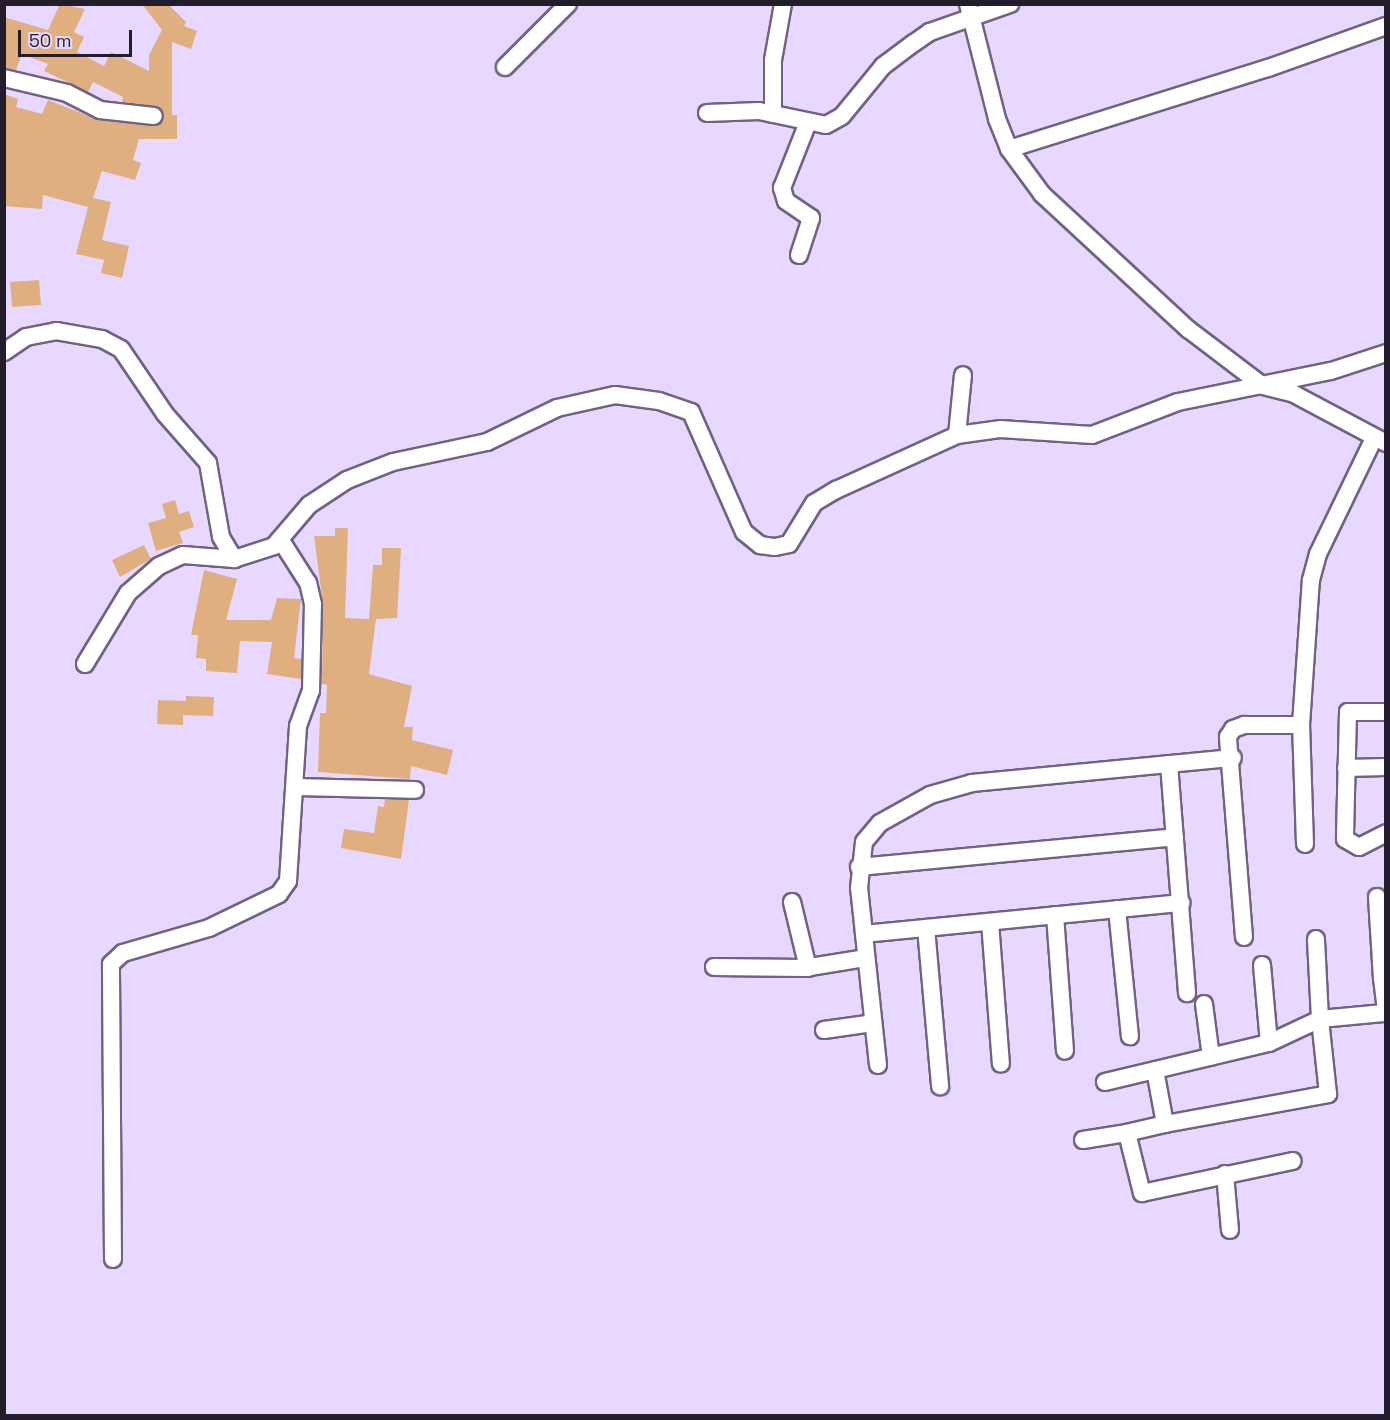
<!DOCTYPE html>
<html>
<head>
<meta charset="utf-8">
<style>
	body { margin:0 }
	#map { position:relative; width:1390px; height:1420px; overflow:hidden; background:#e8d8ff; font-family:"Space Grotesk",sans-serif }
	div>[style] { position:absolute }
	.building>* { inset:0; background:#e0af80 }
	.roads { filter:drop-shadow(2px 0 #716283) drop-shadow(-2px 0 #716283) drop-shadow(0 2px #716283) drop-shadow(0 -2px #716283) }
	.street>* { height:16px; margin:-8px; padding:0 8px; transform-origin:8px; border-radius:8px; background:#fff }
	span { translate:-50% -50%; white-space:nowrap; text-align:center; line-height:1.15; -webkit-text-stroke:4.5px #e8d8ff; paint-order:stroke }
	.frame { position:absolute; inset:0; border:6px solid #231d2b; pointer-events:none }
	.scale { position:absolute; left:18px; top:30px; width:114px; height:27px; box-sizing:border-box; border:3px solid #231d2b; border-top:0; padding-left:8px; font-size:18px; line-height:21px; white-space:nowrap; color:#231d2b; -webkit-text-stroke:4px #e8d8ff; paint-order:stroke }
</style>
</head>
<body>
<div id="map">
	<div class="building">
		<i style="clip-path:polygon(60px 4px,85px 9px,74px 32px,84px 37px,77px 52px,104px 66px,111px 52px,149px 71px,149px 55px,162px 30px,142px 4px,168px 4px,186px 22px,184px 26px,197px 31px,191px 49px,172px 42px,172px 115px,177px 115px,177px 139px,139px 139px,133px 160px,141px 163px,135px 180px,102px 171px,93px 198px,111px 202px,102px 240px,129px 246px,122px 278px,101px 273px,104px 260px,76px 254px,88px 207px,43px 195px,42px 209px,4px 206px,4px 94px,18px 99px,16px 107px,42px 114px,48px 100px,99px 120px,153px 126px,164px 118px,160px 107px,122px 102px,123px 97px,93px 82px,88px 92px,44px 71px,48px 64px,22px 54px,16px 70px,4px 68px,4px 17px,48px 30px)"></i>
		<i style="clip-path:polygon(39px 280px,41px 305px,12px 307px,10px 282px)"></i>
		<i style="clip-path:polygon(175px 500px,179px 514px,189px 511px,194px 527px,179px 532px,183px 543px,156px 551px,148px 523px,166px 518px,162px 504px)"></i>
		<i style="clip-path:polygon(335px 528px,348px 528px,345px 618px,369px 619px,373px 565px,382px 565px,382px 548px,401px 548px,397px 618px,376px 619px,369px 674px,412px 686px,404px 727px,413px 727px,412px 740px,453px 750px,447px 775px,411px 766px,410px 779px,318px 772px,320px 713px,326px 713px,327px 685px,322px 684px,323px 604px,314px 536px,335px 536px)"></i>
		<i style="clip-path:polygon(144px 545px,151px 559px,120px 577px,112px 560px)"></i>
		<i style="clip-path:polygon(204px 570px,237px 579px,226px 620px,271px 620px,277px 598px,301px 599px,294px 658px,301px 659px,301px 679px,267px 674px,272px 642px,240px 641px,237px 673px,206px 671px,206px 659px,196px 658px,198px 635px,191px 635px)"></i>
		<i style="clip-path:polygon(186px 696px,214px 697px,213px 716px,183px 715px,183px 725px,157px 724px,158px 700px,186px 701px)"></i>
		<i style="clip-path:polygon(385px 800px,409px 800px,401px 859px,341px 848px,344px 829px,374px 833px,378px 806px,384px 807px)"></i>
	</div>
	<div class="roads">
		<div class="street">
			<i style="left:968px;top:4px;width:119px;rotate:75.8deg"></i>
			<i style="left:997px;top:119px;width:32px;rotate:68deg"></i>
			<i style="left:1009px;top:149px;width:56px;rotate:53.7deg"></i>
			<i style="left:1042px;top:194px;width:199px;rotate:42.8deg"></i>
			<i style="left:1188px;top:329px;width:94px;rotate:37.2deg"></i>
			<i style="left:1263px;top:386px;width:32px;rotate:14deg"></i>
			<i style="left:1294px;top:394px;width:104px;rotate:28deg"></i>
			<i style="left:505px;top:67px;width:89px;rotate:-45deg"></i>
			<i style="left:4px;top:78px;width:65px;rotate:13.4deg"></i>
			<i style="left:67px;top:93px;width:37px;rotate:27deg"></i>
			<i style="left:100px;top:110px;width:54px;rotate:6.3deg"></i>
			<i style="left:707px;top:113px;width:52px;rotate:-2.2deg"></i>
			<i style="left:759px;top:111px;width:68px;rotate:11.8deg"></i>
			<i style="left:826px;top:125px;width:18px;rotate:-29deg"></i>
			<i style="left:842px;top:116px;width:65px;rotate:-50.6deg"></i>
			<i style="left:883px;top:66px;width:39px;rotate:-37deg"></i>
			<i style="left:914px;top:43px;width:19px;rotate:-35deg"></i>
			<i style="left:930px;top:32px;width:85px;rotate:-19.3deg"></i>
			<i style="left:773px;top:114px;width:54px;rotate:-90deg"></i>
			<i style="left:773px;top:60px;width:57px;rotate:-79.9deg"></i>
			<i style="left:1009px;top:149px;width:271px;rotate:-17.4deg"></i>
			<i style="left:1268px;top:68px;width:125px;rotate:-19.6deg"></i>
			<i style="left:799px;top:255px;width:39px;rotate:-72deg"></i>
			<i style="left:811px;top:218px;width:30px;rotate:-146deg"></i>
			<i style="left:786px;top:201px;width:14px;rotate:-107deg"></i>
			<i style="left:782px;top:188px;width:68px;rotate:-68.4deg"></i>
			<i style="left:4px;top:352px;width:27px;rotate:-34deg"></i>
			<i style="left:26px;top:337px;width:31px;rotate:-11deg"></i>
			<i style="left:56px;top:331px;width:47px;rotate:9.9deg"></i>
			<i style="left:102px;top:339px;width:21px;rotate:28deg"></i>
			<i style="left:121px;top:349px;width:78px;rotate:55.9deg"></i>
			<i style="left:165px;top:414px;width:65px;rotate:48.7deg"></i>
			<i style="left:208px;top:463px;width:75px;rotate:80deg"></i>
			<i style="left:221px;top:537px;width:26px;rotate:59deg"></i>
			<i style="left:234px;top:559px;width:42px;rotate:-18deg"></i>
			<i style="left:274px;top:546px;width:54px;rotate:-49.5deg"></i>
			<i style="left:309px;top:505px;width:45px;rotate:-33.3deg"></i>
			<i style="left:347px;top:480px;width:49px;rotate:-21.4deg"></i>
			<i style="left:393px;top:462px;width:96px;rotate:-12deg"></i>
			<i style="left:487px;top:442px;width:78px;rotate:-25.9deg"></i>
			<i style="left:557px;top:408px;width:59px;rotate:-12.6deg"></i>
			<i style="left:615px;top:395px;width:44px;rotate:7.8deg"></i>
			<i style="left:659px;top:401px;width:34px;rotate:19deg"></i>
			<i style="left:691px;top:412px;width:131px;rotate:66.2deg"></i>
			<i style="left:744px;top:532px;width:21px;rotate:39deg"></i>
			<i style="left:760px;top:545px;width:15px;rotate:8deg"></i>
			<i style="left:775px;top:547px;width:14px;rotate:-12deg"></i>
			<i style="left:789px;top:544px;width:48px;rotate:-58.6deg"></i>
			<i style="left:814px;top:503px;width:26px;rotate:-31deg"></i>
			<i style="left:836px;top:490px;width:133px;rotate:-24.4deg"></i>
			<i style="left:957px;top:435px;width:43px;rotate:-7.9deg"></i>
			<i style="left:1000px;top:429px;width:92px;rotate:3.7deg"></i>
			<i style="left:1092px;top:435px;width:92px;rotate:-21deg"></i>
			<i style="left:1178px;top:402px;width:156px;rotate:-11.5deg"></i>
			<i style="left:1331px;top:371px;width:58px;rotate:-18.1deg"></i>
			<i style="left:957px;top:435px;width:60px;rotate:-84.3deg"></i>
			<i style="left:85px;top:664px;width:83px;rotate:-58.8deg"></i>
			<i style="left:128px;top:593px;width:41px;rotate:-41.1deg"></i>
			<i style="left:159px;top:566px;width:26px;rotate:-25deg"></i>
			<i style="left:183px;top:555px;width:51px;rotate:4.5deg"></i>
			<i style="left:1386px;top:712px;width:38px;rotate:180deg"></i>
			<i style="left:1348px;top:712px;width:127px;rotate:91.4deg"></i>
			<i style="left:1345px;top:839px;width:16px;rotate:30deg"></i>
			<i style="left:1359px;top:847px;width:30px;rotate:-27deg"></i>
			<i style="left:1169px;top:764px;width:230px;rotate:85.5deg"></i>
			<i style="left:1346px;top:768px;width:40px;rotate:-1.4deg"></i>
			<i style="left:295px;top:787px;width:120px;rotate:1.4deg"></i>
			<i style="left:1305px;top:844px;width:119px;rotate:-91.9deg"></i>
			<i style="left:1301px;top:725px;width:145px;rotate:-86.1deg"></i>
			<i style="left:1311px;top:580px;width:27px;rotate:-75deg"></i>
			<i style="left:1318px;top:554px;width:129px;rotate:-64.2deg"></i>
			<i style="left:859px;top:867px;width:317px;rotate:-5.4deg"></i>
			<i style="left:1377px;top:897px;width:81px;rotate:86.5deg"></i>
			<i style="left:792px;top:902px;width:68px;rotate:76.4deg"></i>
			<i style="left:1117px;top:909px;width:128px;rotate:84.2deg"></i>
			<i style="left:1055px;top:915px;width:136px;rotate:85.8deg"></i>
			<i style="left:990px;top:922px;width:142px;rotate:85.6deg"></i>
			<i style="left:926px;top:928px;width:159px;rotate:84.9deg"></i>
			<i style="left:864px;top:934px;width:319px;rotate:-5.6deg"></i>
			<i style="left:1244px;top:937px;width:201px;rotate:-94.6deg"></i>
			<i style="left:1228px;top:737px;width:9px;rotate:-58deg"></i>
			<i style="left:1233px;top:729px;width:12px;rotate:-20deg"></i>
			<i style="left:1244px;top:725px;width:57px"></i>
			<i style="left:1262px;top:965px;width:78px;rotate:84.9deg"></i>
			<i style="left:1269px;top:1043px;width:56px;rotate:-25.2deg"></i>
			<i style="left:1320px;top:1019px;width:80px;rotate:-92.9deg"></i>
			<i style="left:714px;top:967px;width:90px;rotate:0.6deg"></i>
			<i style="left:804px;top:968px;width:63px;rotate:-9.2deg"></i>
			<i style="left:1386px;top:978px;width:4px;rotate:180deg"></i>
			<i style="left:1382px;top:978px;width:35px;rotate:83deg"></i>
			<i style="left:1204px;top:1004px;width:53px;rotate:82.5deg"></i>
			<i style="left:824px;top:1030px;width:49px;rotate:-8.1deg"></i>
			<i style="left:878px;top:1065px;width:178px;rotate:-96.1deg"></i>
			<i style="left:859px;top:888px;width:46px;rotate:-83.8deg"></i>
			<i style="left:864px;top:842px;width:25px;rotate:-50deg"></i>
			<i style="left:880px;top:823px;width:57px;rotate:-29.2deg"></i>
			<i style="left:930px;top:795px;width:44px;rotate:-15.9deg"></i>
			<i style="left:972px;top:783px;width:262px;rotate:-5.5deg"></i>
			<i style="left:1155px;top:1070px;width:55px;rotate:79.5deg"></i>
			<i style="left:1165px;top:1124px;width:166px;rotate:-10.4deg"></i>
			<i style="left:1328px;top:1094px;width:75px;rotate:-96.1deg"></i>
			<i style="left:1320px;top:1019px;width:64px;rotate:-5.4deg"></i>
			<i style="left:1105px;top:1082px;width:169px;rotate:-13.4deg"></i>
			<i style="left:1165px;top:1124px;width:39px;rotate:167deg"></i>
			<i style="left:1127px;top:1133px;width:62px;rotate:76deg"></i>
			<i style="left:1142px;top:1193px;width:154px;rotate:-12deg"></i>
			<i style="left:1083px;top:1140px;width:45px;rotate:-9deg"></i>
			<i style="left:1225px;top:1174px;width:56px;rotate:84.9deg"></i>
			<i style="left:113px;top:1259px;width:295px;rotate:-90.4deg"></i>
			<i style="left:111px;top:964px;width:16px;rotate:-43deg"></i>
			<i style="left:123px;top:953px;width:90px;rotate:-16.2deg"></i>
			<i style="left:209px;top:928px;width:78px;rotate:-25.9deg"></i>
			<i style="left:279px;top:894px;width:16px;rotate:-55deg"></i>
			<i style="left:288px;top:881px;width:155px;rotate:-86.3deg"></i>
			<i style="left:298px;top:726px;width:37px;rotate:-70deg"></i>
			<i style="left:311px;top:691px;width:87px;rotate:-88.7deg"></i>
			<i style="left:313px;top:604px;width:22px;rotate:-103deg"></i>
			<i style="left:308px;top:583px;width:52px;rotate:-122.5deg"></i>
		</div>
	</div>
	<div class="frame"></div>
	<div class="scale">50 m</div>
</div>
</body>
</html>
